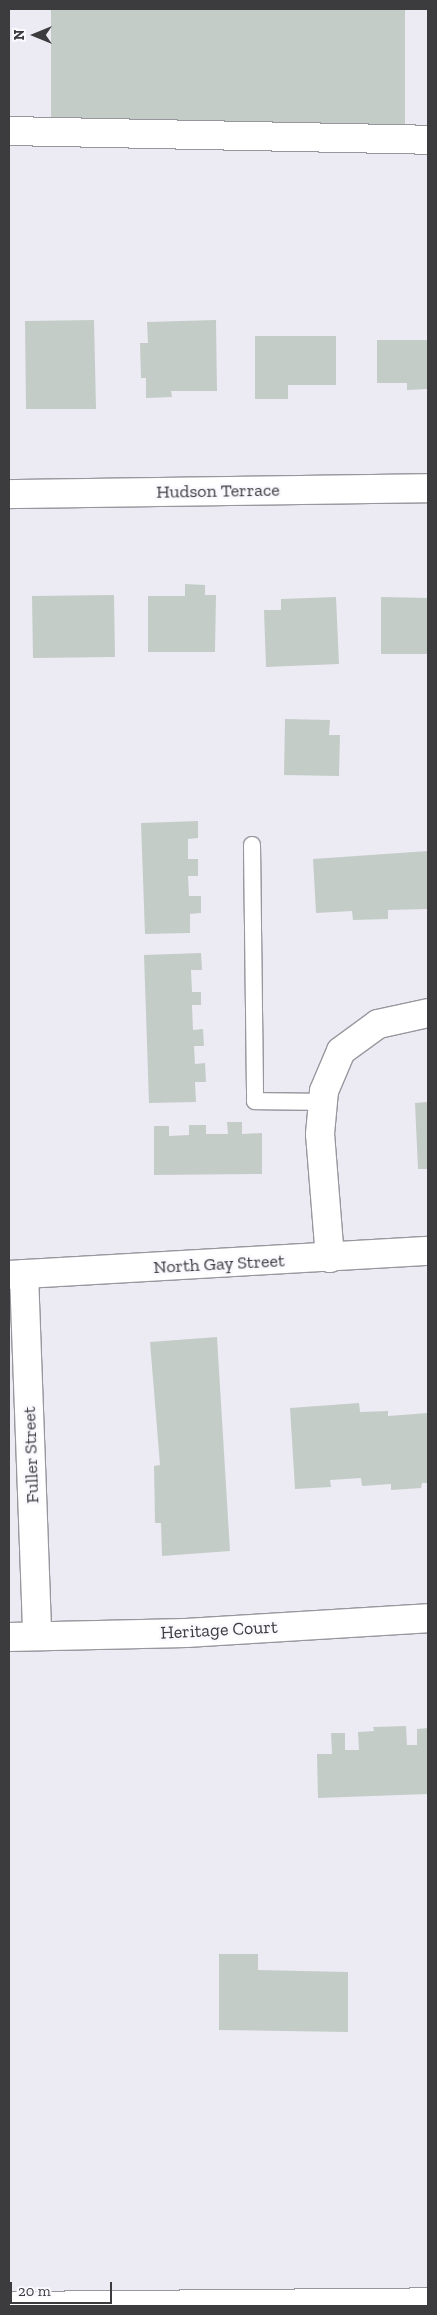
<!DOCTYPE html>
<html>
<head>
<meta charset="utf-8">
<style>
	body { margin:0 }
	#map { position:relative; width:437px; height:2315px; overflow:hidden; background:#ecebf3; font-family:"Zilla Slab",serif }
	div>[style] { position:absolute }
	.building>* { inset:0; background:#c4ccc8 }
	.roads { filter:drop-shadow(1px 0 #98979e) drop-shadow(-1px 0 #98979e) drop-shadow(0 1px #98979e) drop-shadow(0 -1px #98979e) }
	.service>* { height:16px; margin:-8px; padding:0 8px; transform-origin:8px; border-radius:8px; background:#fff }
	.minor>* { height:28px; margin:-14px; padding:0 14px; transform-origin:14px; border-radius:14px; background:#fff }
	.tertiary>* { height:28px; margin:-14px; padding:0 14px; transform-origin:14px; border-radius:14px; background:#fff }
	.secondary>* { height:28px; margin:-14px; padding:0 14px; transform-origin:14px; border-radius:14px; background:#fff }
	span { translate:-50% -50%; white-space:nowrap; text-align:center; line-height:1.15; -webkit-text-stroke:4.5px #f9f9fe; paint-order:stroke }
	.street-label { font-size:18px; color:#3c3c3f }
	.frame { position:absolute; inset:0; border:10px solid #3c3c3f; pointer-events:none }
	.north { position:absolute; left:10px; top:10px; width:50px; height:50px; -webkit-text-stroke:4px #f9f9fe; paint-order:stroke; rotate:270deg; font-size:14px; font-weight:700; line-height:20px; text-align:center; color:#3c3c3f }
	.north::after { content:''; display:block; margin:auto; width:18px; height:22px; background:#3c3c3f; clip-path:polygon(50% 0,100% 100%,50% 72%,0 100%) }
	.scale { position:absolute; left:10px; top:2282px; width:102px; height:22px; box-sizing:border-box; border:2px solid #3c3c3f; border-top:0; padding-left:6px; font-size:15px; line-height:18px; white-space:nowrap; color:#3c3c3f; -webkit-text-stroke:4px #f9f9fe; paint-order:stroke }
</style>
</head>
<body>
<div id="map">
	<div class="building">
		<i style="clip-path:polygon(51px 9px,405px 9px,405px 128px,291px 128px,289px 123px,51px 123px)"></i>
		<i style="clip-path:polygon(94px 320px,96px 409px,26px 409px,25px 321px)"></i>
		<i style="clip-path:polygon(216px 320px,217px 391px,171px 391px,172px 397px,146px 398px,146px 378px,141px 378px,140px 343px,148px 343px,147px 322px)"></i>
		<i style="clip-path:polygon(255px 336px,336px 336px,336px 385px,288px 385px,288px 399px,255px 399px)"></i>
		<i style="clip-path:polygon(377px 340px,428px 340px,428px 389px,407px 390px,407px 383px,377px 383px)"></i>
		<i style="clip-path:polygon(185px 584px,205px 585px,205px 595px,216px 595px,215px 652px,148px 652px,148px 596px,185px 596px)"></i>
		<i style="clip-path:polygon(114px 595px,115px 657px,33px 658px,32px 596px)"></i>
		<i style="clip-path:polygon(336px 597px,339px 664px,266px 667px,264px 610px,281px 610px,281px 599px)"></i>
		<i style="clip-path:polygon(381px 597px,428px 598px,428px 654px,381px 654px)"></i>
		<i style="clip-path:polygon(285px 719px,330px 720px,329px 735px,340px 735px,339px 776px,284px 775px)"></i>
		<i style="clip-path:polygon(198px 821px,198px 838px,188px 839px,188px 859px,198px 859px,198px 876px,188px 876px,189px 896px,201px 896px,201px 913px,190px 914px,190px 933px,145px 934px,141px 823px)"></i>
		<i style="clip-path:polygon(428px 851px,428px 909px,388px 910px,388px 919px,353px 920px,352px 911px,316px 913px,313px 859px)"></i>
		<i style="clip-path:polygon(201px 953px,202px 970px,191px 970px,192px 992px,201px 992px,201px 1005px,192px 1005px,193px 1030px,203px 1029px,204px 1046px,194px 1046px,195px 1064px,205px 1063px,206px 1082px,195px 1082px,196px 1102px,149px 1103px,144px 955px)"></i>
		<i style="clip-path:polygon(428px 1102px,428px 1169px,418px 1169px,415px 1103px)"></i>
		<i style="clip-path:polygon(227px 1122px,242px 1122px,242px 1134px,262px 1133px,262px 1174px,154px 1175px,154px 1126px,169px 1126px,169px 1136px,189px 1135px,189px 1125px,206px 1125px,206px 1134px,228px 1134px)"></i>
		<i style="clip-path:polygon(217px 1337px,230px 1551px,162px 1556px,161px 1523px,155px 1523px,154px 1466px,160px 1465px,150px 1342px)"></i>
		<i style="clip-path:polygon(359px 1403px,360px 1412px,388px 1411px,388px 1416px,428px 1413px,428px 1483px,422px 1483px,421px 1488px,391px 1490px,391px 1484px,362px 1486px,361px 1478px,330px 1480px,331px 1487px,295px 1489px,290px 1408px)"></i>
		<i style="clip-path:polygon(406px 1726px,407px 1745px,417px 1745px,417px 1729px,428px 1728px,428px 1794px,318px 1798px,317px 1754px,332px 1754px,331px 1733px,345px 1733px,345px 1750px,359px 1750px,358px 1732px,374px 1731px,373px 1727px)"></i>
		<i style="clip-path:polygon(219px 1954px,258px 1954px,258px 1970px,348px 1972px,348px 2032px,219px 2030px)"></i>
	</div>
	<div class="roads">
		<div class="service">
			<i style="left:252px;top:845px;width:256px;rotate:89.3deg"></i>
			<i style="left:255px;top:1101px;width:68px;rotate:0.8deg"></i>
		</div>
		<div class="minor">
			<i style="left:9px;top:131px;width:419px;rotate:1.2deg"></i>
			<i style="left:9px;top:494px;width:419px;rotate:-0.8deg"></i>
			<i style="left:330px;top:1258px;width:124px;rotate:-94.6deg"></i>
			<i style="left:320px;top:1134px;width:43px;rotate:-84.7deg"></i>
			<i style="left:324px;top:1091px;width:43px;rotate:-67deg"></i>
			<i style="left:341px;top:1051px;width:46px;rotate:-36.1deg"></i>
			<i style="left:378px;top:1024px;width:51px;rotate:-12.4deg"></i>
			<i style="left:24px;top:1274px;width:362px;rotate:87.9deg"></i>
			<i style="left:9px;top:1637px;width:177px;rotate:-1.3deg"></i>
			<i style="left:186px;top:1633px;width:242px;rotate:-3.5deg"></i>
		</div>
		<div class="tertiary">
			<i style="left:9px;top:1275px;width:420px;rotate:-3.3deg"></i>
		</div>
		<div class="secondary">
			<i style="left:9px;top:2306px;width:419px;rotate:-0.5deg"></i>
		</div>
	</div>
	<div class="street-label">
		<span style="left:218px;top:491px;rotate:-1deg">Hudson Terrace</span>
		<span style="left:219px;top:1264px;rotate:-3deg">North Gay Street</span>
		<span style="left:31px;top:1455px;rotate:-92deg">Fuller Street</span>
		<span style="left:219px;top:1630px;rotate:-3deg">Heritage Court</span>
	</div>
	<div class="frame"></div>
	<div class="north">N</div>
	<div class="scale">20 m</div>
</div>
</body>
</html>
